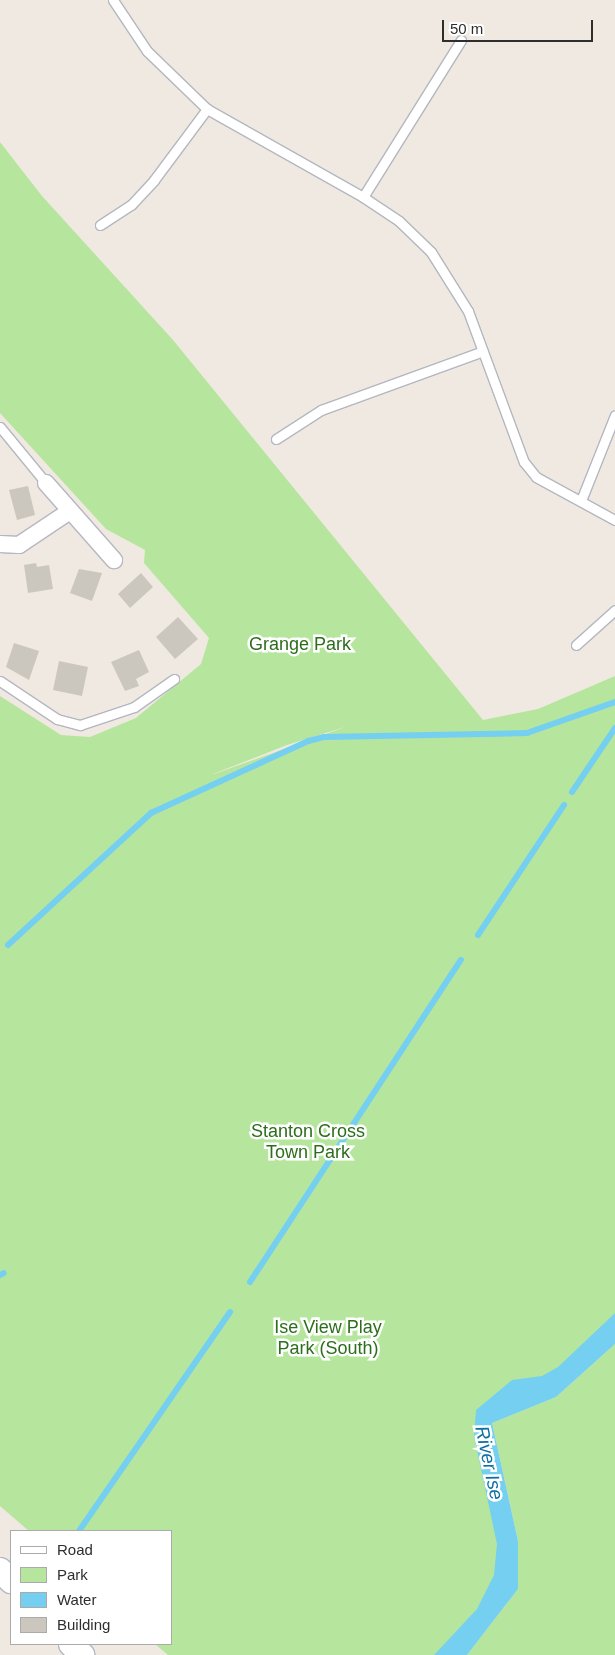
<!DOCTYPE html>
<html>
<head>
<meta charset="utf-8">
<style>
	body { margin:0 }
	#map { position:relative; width:615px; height:1655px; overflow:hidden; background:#efe9e1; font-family:Arial,sans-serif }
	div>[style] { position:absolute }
	.green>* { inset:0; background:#b6e59e }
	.water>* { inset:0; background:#75cff0 }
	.stream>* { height:6px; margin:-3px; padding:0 3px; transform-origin:3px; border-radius:3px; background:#75cff0 }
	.building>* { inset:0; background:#cbc7bf }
	.roads { filter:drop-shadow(1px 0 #b4b7c1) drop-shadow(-1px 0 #b4b7c1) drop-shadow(0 1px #b4b7c1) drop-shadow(0 -1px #b4b7c1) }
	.lane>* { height:9px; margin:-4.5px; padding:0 4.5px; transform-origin:4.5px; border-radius:4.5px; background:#fff }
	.street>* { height:16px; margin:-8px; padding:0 8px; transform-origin:8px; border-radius:8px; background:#fff }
	.secondary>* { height:24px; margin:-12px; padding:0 12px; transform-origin:12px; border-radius:12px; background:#fff }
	span { translate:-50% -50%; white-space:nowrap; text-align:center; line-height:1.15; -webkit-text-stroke:5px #fff; paint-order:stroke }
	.park-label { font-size:18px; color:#2c6e1b }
	.water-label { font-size:19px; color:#0d6fa3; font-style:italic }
	.legend { position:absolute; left:10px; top:1530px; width:162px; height:115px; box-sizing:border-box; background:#fff; border:1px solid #ababab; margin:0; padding:6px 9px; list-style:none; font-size:15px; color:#2e2e2e }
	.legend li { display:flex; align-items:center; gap:10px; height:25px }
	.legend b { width:25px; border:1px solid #ababab }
	.scale { position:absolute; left:442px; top:20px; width:151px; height:22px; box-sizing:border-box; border:2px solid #2e2e2e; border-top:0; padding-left:6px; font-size:15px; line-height:18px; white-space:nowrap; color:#2e2e2e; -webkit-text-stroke:4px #fff; paint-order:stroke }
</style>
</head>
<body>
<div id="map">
	<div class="green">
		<i style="clip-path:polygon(evenodd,0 142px,42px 196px,173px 340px,483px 720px,538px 709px,615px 676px,615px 1326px,558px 1385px,477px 1421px,510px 1557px,448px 1655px,168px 1655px,155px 1644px,171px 1644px,171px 1531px,29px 1531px,0 1506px,0 696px,61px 735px,90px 737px,136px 718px,201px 664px,209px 638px,144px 563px,145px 550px,106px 529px,0 413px,0 142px,348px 726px,214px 774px,213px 774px,287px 745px,348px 726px)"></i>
		<i style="clip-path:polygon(615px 1344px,615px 1655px,467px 1655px,518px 1589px,518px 1541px,492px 1423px,556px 1397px)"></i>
	</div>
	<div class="water">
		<i style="clip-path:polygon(615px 1313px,615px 1344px,556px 1397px,492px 1423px,518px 1541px,518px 1589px,467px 1655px,434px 1655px,477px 1609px,494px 1575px,497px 1544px,474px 1436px,476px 1410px,512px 1380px,542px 1376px,558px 1367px)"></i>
	</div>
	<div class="stream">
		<i style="left:572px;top:792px;width:77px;rotate:-56.1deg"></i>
		<i style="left:478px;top:935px;width:156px;rotate:-56.5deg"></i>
		<i style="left:8px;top:945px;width:195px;rotate:-42.7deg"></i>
		<i style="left:151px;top:813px;width:173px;rotate:-24.6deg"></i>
		<i style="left:308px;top:741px;width:16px;rotate:-14deg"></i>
		<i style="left:324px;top:737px;width:203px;rotate:-1.1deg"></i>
		<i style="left:527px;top:733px;width:93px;rotate:-19.4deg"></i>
		<i style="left:0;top:1275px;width:4px;rotate:-27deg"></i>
		<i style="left:250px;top:1282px;width:385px;rotate:-56.8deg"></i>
		<i style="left:79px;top:1531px;width:266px;rotate:-55.4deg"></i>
	</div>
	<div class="building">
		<i style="clip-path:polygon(28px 486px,35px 515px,17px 520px,9px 490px)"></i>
		<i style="clip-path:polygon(36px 563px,37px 567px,49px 565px,53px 589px,28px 593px,24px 565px)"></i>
		<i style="clip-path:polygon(79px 569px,102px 573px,92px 601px,70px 593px)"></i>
		<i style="clip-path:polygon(141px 573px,153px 587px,130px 608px,118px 594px)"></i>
		<i style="clip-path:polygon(178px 617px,198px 639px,175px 659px,156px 637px)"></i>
		<i style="clip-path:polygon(14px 643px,39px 651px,29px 680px,6px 667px)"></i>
		<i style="clip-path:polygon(139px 650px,149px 672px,136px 679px,139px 686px,125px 691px,111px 662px)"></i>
		<i style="clip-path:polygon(59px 661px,88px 667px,82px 696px,53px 690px)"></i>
	</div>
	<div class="roads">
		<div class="lane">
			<i style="left:113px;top:0;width:61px;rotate:56.3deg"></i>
			<i style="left:147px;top:51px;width:83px;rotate:44deg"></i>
			<i style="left:207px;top:109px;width:179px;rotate:29.4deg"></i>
			<i style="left:363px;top:197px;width:43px;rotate:33.7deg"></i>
			<i style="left:399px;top:221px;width:45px;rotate:44.1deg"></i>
			<i style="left:431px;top:252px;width:70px;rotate:57.9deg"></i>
			<i style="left:468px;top:311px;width:161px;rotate:69.7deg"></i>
			<i style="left:524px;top:462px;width:19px;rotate:51deg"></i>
			<i style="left:536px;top:477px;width:90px;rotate:28.6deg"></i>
			<i style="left:363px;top:197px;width:185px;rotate:-58deg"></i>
			<i style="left:100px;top:225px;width:37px;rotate:-33deg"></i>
			<i style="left:131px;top:205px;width:34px;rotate:-47deg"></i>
			<i style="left:154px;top:180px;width:89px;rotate:-53.3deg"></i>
			<i style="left:0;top:427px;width:72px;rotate:50.6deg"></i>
			<i style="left:276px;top:439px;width:54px;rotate:-32.8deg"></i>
			<i style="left:321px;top:410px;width:172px;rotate:-20deg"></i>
			<i style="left:582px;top:498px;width:89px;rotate:-68.3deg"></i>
			<i style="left:576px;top:645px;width:52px;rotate:-41.9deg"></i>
			<i style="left:0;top:681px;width:69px;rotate:33.7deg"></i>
			<i style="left:57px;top:719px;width:24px;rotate:15deg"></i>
			<i style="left:80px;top:725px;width:57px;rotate:-18.4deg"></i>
			<i style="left:134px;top:707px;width:49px;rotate:-35deg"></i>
		</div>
		<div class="street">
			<i style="left:46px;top:483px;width:103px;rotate:48.6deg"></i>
			<i style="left:0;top:544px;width:19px;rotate:3deg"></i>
			<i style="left:19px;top:545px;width:61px;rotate:-33.7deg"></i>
		</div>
		<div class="secondary">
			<i style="left:0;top:1570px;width:16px;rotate:45deg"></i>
			<i style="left:71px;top:1644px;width:16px;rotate:45deg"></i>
		</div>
	</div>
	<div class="park-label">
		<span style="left:300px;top:644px">Grange Park</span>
		<span style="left:308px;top:1142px">Stanton Cross<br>Town Park</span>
		<span style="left:328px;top:1338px">Ise View Play<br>Park (South)</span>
	</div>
	<div class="water-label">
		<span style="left:489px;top:1463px;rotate:78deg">River Ise</span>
	</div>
	<ul class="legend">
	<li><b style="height:6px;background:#fff"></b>Road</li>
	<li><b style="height:14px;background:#b6e59e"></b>Park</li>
	<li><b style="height:14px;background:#75cff0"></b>Water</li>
	<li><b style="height:14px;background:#cbc7bf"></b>Building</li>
	</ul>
	<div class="scale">50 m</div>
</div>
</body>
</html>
